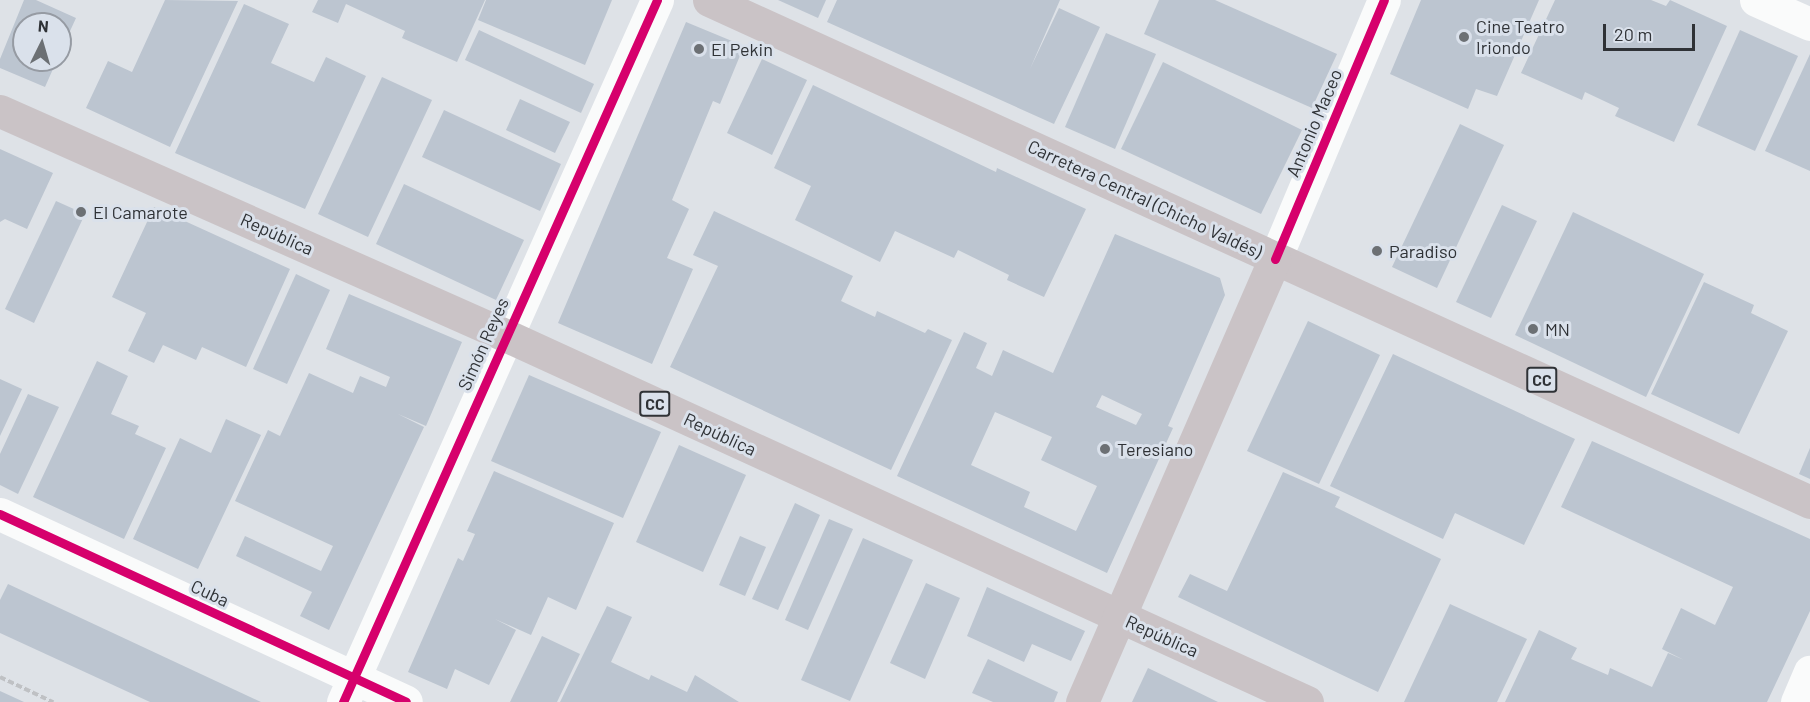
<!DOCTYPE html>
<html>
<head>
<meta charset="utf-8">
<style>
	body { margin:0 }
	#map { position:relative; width:1810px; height:702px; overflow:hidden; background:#dee2e7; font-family:Barlow,sans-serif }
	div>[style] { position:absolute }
	.building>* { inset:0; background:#bcc5d0 }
	.path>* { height:4px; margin-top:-2px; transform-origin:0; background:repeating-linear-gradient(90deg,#bfc1c4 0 6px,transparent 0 9px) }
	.minor>* { height:33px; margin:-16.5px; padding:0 16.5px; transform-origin:16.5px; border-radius:16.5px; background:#fafbfb }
	.major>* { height:33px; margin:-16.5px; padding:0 16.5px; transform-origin:16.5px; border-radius:16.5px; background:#cac3c6 }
	.cycleway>* { height:9px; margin:-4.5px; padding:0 4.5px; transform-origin:4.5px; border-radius:4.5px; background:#d6006c }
	.dots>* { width:16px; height:16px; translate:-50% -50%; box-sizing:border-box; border:3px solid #dae1eb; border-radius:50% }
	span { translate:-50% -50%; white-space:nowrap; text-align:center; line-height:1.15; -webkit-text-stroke:6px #dae1eb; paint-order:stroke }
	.shield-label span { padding:2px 4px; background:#dae1eb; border:2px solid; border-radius:4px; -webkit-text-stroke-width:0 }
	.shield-label { font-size:16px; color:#2f3236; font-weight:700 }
	.poi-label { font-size:18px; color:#2f3236 }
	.left { translate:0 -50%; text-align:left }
	.street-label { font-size:18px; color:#2f3236 }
	.north { position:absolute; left:12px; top:12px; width:60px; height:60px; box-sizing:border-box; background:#dae1eb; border:2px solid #969ba3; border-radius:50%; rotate:5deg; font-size:16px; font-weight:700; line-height:24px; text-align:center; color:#2f3236 }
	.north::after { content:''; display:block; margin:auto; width:21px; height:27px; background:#6c7074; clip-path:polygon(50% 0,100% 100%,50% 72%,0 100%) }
	.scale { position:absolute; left:1603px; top:24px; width:92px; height:27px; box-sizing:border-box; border:3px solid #2f3236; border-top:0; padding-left:8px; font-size:18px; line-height:21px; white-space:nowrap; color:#2f3236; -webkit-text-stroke:4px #dae1eb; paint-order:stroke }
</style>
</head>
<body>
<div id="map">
	<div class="building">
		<i style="clip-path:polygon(24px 0,36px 0,76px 18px,60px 53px,60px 24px,24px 24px,24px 60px,57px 60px,45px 87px,0 68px,0 59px)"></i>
		<i style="clip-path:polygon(165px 0,238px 1px,170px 147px,86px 108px,108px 61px,132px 72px)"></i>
		<i style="clip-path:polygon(318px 0,485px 0,457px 62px,402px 38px,405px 31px,346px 4px,338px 23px,312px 12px)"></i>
		<i style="clip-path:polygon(486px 0,612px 0,585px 65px,478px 20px)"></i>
		<i style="clip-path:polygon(778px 0,826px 0,818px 18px)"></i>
		<i style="clip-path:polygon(837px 0,1060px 0,1030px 69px,1059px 8px,1100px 27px,1054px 124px,827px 22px)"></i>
		<i style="clip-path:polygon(1159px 0,1215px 0,1337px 54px,1312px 108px,1144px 34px)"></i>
		<i style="clip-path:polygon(1421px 0,1539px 0,1497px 96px,1476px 89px,1468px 109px,1390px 74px)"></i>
		<i style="clip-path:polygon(1555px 0,1651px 0,1666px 6px,1670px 0,1727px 26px,1674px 142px,1615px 116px,1619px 108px,1585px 92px,1582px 100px,1521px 73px)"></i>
		<i style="clip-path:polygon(244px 4px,289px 24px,271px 63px,314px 82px,326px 57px,366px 76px,305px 209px,175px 153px)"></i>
		<i style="clip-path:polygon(686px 22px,744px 46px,720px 104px,713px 101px,672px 200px,689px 209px,667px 258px,693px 269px,652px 364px,558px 323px)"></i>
		<i style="clip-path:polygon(479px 30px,594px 84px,581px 113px,465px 60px)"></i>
		<i style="clip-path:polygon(1740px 30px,1798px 56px,1755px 151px,1697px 125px)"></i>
		<i style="clip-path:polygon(1106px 33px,1156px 54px,1115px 149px,1065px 127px)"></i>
		<i style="clip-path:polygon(1810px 54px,1810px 171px,1765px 151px)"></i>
		<i style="clip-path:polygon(762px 59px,807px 80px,772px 155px,727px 133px)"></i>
		<i style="clip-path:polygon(1163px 62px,1302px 130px,1261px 214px,1121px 149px)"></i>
		<i style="clip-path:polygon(382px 77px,432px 100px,368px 237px,318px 214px)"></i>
		<i style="clip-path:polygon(813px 85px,996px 172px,997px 168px,1086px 209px,1044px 297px,1007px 280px,1009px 275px,958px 250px,954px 258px,895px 231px,880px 262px,795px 220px,811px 186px,774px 168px)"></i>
		<i style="clip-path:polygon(520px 99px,570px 122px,555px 153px,506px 130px)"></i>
		<i style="clip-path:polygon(444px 110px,561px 164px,540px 211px,422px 157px)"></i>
		<i style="clip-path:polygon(1460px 124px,1504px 145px,1437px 288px,1392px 267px)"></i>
		<i style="clip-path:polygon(0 149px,53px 173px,27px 229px,5px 219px,0 222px)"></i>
		<i style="clip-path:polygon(404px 184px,524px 240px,496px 300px,376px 244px)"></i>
		<i style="clip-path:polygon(56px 201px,85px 214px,34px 323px,5px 309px)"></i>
		<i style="clip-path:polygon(1502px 205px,1537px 221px,1491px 318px,1456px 302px)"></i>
		<i style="clip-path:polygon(154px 207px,290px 269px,246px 367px,202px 347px,196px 360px,163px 345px,154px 363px,128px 351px,146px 313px,112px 297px)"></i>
		<i style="clip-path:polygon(714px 211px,853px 276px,841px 301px,875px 317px,877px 311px,925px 333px,928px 329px,952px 340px,891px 470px,670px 367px,718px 266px,693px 255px)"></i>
		<i style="clip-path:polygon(1573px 212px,1704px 274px,1646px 397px,1515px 335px)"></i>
		<i style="clip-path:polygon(evenodd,1115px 234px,1220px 278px,1225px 295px,1168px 426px,1173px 428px,1107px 573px,897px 476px,964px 332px,987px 343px,976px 368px,992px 376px,1003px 350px,1053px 373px,1115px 234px,1102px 395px,1142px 414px,1136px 425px,1096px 407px,1102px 395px,1115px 234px,995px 412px,1052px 437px,1041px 460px,1097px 486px,1076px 531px,1024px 507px,1030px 492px,971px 465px,995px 412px)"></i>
		<i style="clip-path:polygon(296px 274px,330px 290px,287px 384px,253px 369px)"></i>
		<i style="clip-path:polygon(1704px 282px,1754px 305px,1751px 313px,1788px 331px,1739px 434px,1651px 394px)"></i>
		<i style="clip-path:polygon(349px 294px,462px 342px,426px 426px,398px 414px,424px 427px,329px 630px,300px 616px,312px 592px,236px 556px,245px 536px,321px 571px,333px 546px,235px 501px,268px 430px,280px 436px,309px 373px,353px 393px,360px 376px,386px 387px,390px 377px,326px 349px)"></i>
		<i style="clip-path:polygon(1308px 321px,1380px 355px,1319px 484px,1247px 451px)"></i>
		<i style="clip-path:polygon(1393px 354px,1575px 439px,1524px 545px,1455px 513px,1443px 539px,1330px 486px)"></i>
		<i style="clip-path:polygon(97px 361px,128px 376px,111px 414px,139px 426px,135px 434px,166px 448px,124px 539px,33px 497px)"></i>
		<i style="clip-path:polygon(529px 375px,661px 432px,623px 518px,491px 461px)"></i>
		<i style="clip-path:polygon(0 379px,22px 389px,0 436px)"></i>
		<i style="clip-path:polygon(28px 394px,59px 407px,18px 494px,0 485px,0 454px)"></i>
		<i style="clip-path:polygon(226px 419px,261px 435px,198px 569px,133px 539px,180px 438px,211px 453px)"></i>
		<i style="clip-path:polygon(1592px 441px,1810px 539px,1810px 611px,1767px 702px,1505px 702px,1539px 630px,1577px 648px,1571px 659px,1608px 675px,1610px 668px,1652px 687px,1668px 653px,1684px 660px,1662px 649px,1681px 608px,1715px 625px,1733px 587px,1561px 507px)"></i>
		<i style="clip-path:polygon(679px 445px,746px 475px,703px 572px,636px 542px)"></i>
		<i style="clip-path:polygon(1810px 448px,1810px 479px,1799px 474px)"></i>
		<i style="clip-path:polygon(494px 471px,614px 523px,576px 610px,548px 597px,531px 635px,495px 619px,516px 630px,489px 685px,455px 669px,447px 689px,408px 672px,458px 558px,463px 561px,475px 534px,467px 531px)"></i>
		<i style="clip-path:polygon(1283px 472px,1340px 497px,1335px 507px,1441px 559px,1378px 692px,1178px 597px,1190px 574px,1227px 591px)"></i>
		<i style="clip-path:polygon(795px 503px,820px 515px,778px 610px,752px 599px)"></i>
		<i style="clip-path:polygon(829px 519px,853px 529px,808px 630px,785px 620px)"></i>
		<i style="clip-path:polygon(740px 536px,766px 547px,745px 596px,719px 585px)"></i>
		<i style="clip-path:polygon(863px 538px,913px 560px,850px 701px,801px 680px)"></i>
		<i style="clip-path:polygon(926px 583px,960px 598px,925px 679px,890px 663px)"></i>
		<i style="clip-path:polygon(8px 584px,261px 702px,150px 702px,0 633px,0 600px)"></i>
		<i style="clip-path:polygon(987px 587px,1085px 631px,1071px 661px,1032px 644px,1024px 662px,967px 636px)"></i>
		<i style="clip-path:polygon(1450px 604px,1527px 639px,1497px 702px,1404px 702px)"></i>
		<i style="clip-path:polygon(607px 606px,632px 617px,611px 662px,649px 680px,651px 675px,687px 692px,695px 675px,739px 702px,560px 702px)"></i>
		<i style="clip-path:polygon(542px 636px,580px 654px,557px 702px,510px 702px)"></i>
		<i style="clip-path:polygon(988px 659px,1058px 692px,1054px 702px,993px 702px,972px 693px)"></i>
		<i style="clip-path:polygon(1148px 668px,1218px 702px,1132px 702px)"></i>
		<i style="clip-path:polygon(0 691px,24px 702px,0 702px)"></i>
	</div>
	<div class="path">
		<i style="left:0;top:677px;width:59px;rotate:25.3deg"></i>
	</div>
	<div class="minor">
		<i style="left:1756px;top:0;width:59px;rotate:24deg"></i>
		<i style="left:1275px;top:259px;width:281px;rotate:-67.2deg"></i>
		<i style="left:0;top:514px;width:447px;rotate:24.8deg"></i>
		<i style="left:343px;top:702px;width:769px;rotate:-65.9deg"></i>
		<i style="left:1797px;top:702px;width:33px;rotate:-67deg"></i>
	</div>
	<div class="major">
		<i style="left:709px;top:0;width:1210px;rotate:24.51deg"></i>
		<i style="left:0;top:111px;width:552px;rotate:23.92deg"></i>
		<i style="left:505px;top:335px;width:882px;rotate:24.59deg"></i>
		<i style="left:1082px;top:702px;width:483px;rotate:-66.5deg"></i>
	</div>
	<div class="cycleway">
		<i style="left:1275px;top:259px;width:281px;rotate:-67.2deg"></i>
		<i style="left:0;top:514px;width:447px;rotate:24.8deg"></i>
		<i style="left:343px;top:702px;width:769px;rotate:-65.9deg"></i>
	</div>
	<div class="dots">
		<i style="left:1464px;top:37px;background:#6c7074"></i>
		<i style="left:699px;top:49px;background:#6c7074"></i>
		<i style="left:81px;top:212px;background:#6c7074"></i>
		<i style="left:1377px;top:251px;background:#6c7074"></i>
		<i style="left:1533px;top:329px;background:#6c7074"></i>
		<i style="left:1105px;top:449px;background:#6c7074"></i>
	</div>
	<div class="shield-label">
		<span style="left:1542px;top:380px">CC</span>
		<span style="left:655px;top:404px">CC</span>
	</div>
	<div class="poi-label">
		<span class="left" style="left:1476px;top:37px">Cine Teatro<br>Iriondo</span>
		<span class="left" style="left:711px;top:49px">El Pekin</span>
		<span class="left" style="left:93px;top:212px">El Camarote</span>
		<span class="left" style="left:1389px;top:251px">Paradiso</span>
		<span class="left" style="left:1545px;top:329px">MN</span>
		<span class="left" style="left:1117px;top:449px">Teresiano</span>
	</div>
	<div class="street-label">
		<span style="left:1314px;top:123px;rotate:-67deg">Antonio Maceo</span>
		<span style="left:1145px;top:199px;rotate:25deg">Carretera Central (Chicho Valdés)</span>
		<span style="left:277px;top:234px;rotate:24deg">República</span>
		<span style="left:483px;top:344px;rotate:-66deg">Simón Reyes</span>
		<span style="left:720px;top:434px;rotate:25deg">República</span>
		<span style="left:210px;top:593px;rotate:25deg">Cuba</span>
		<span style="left:1162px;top:636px;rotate:24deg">República</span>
	</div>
	<div class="north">N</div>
	<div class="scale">20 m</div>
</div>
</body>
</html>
